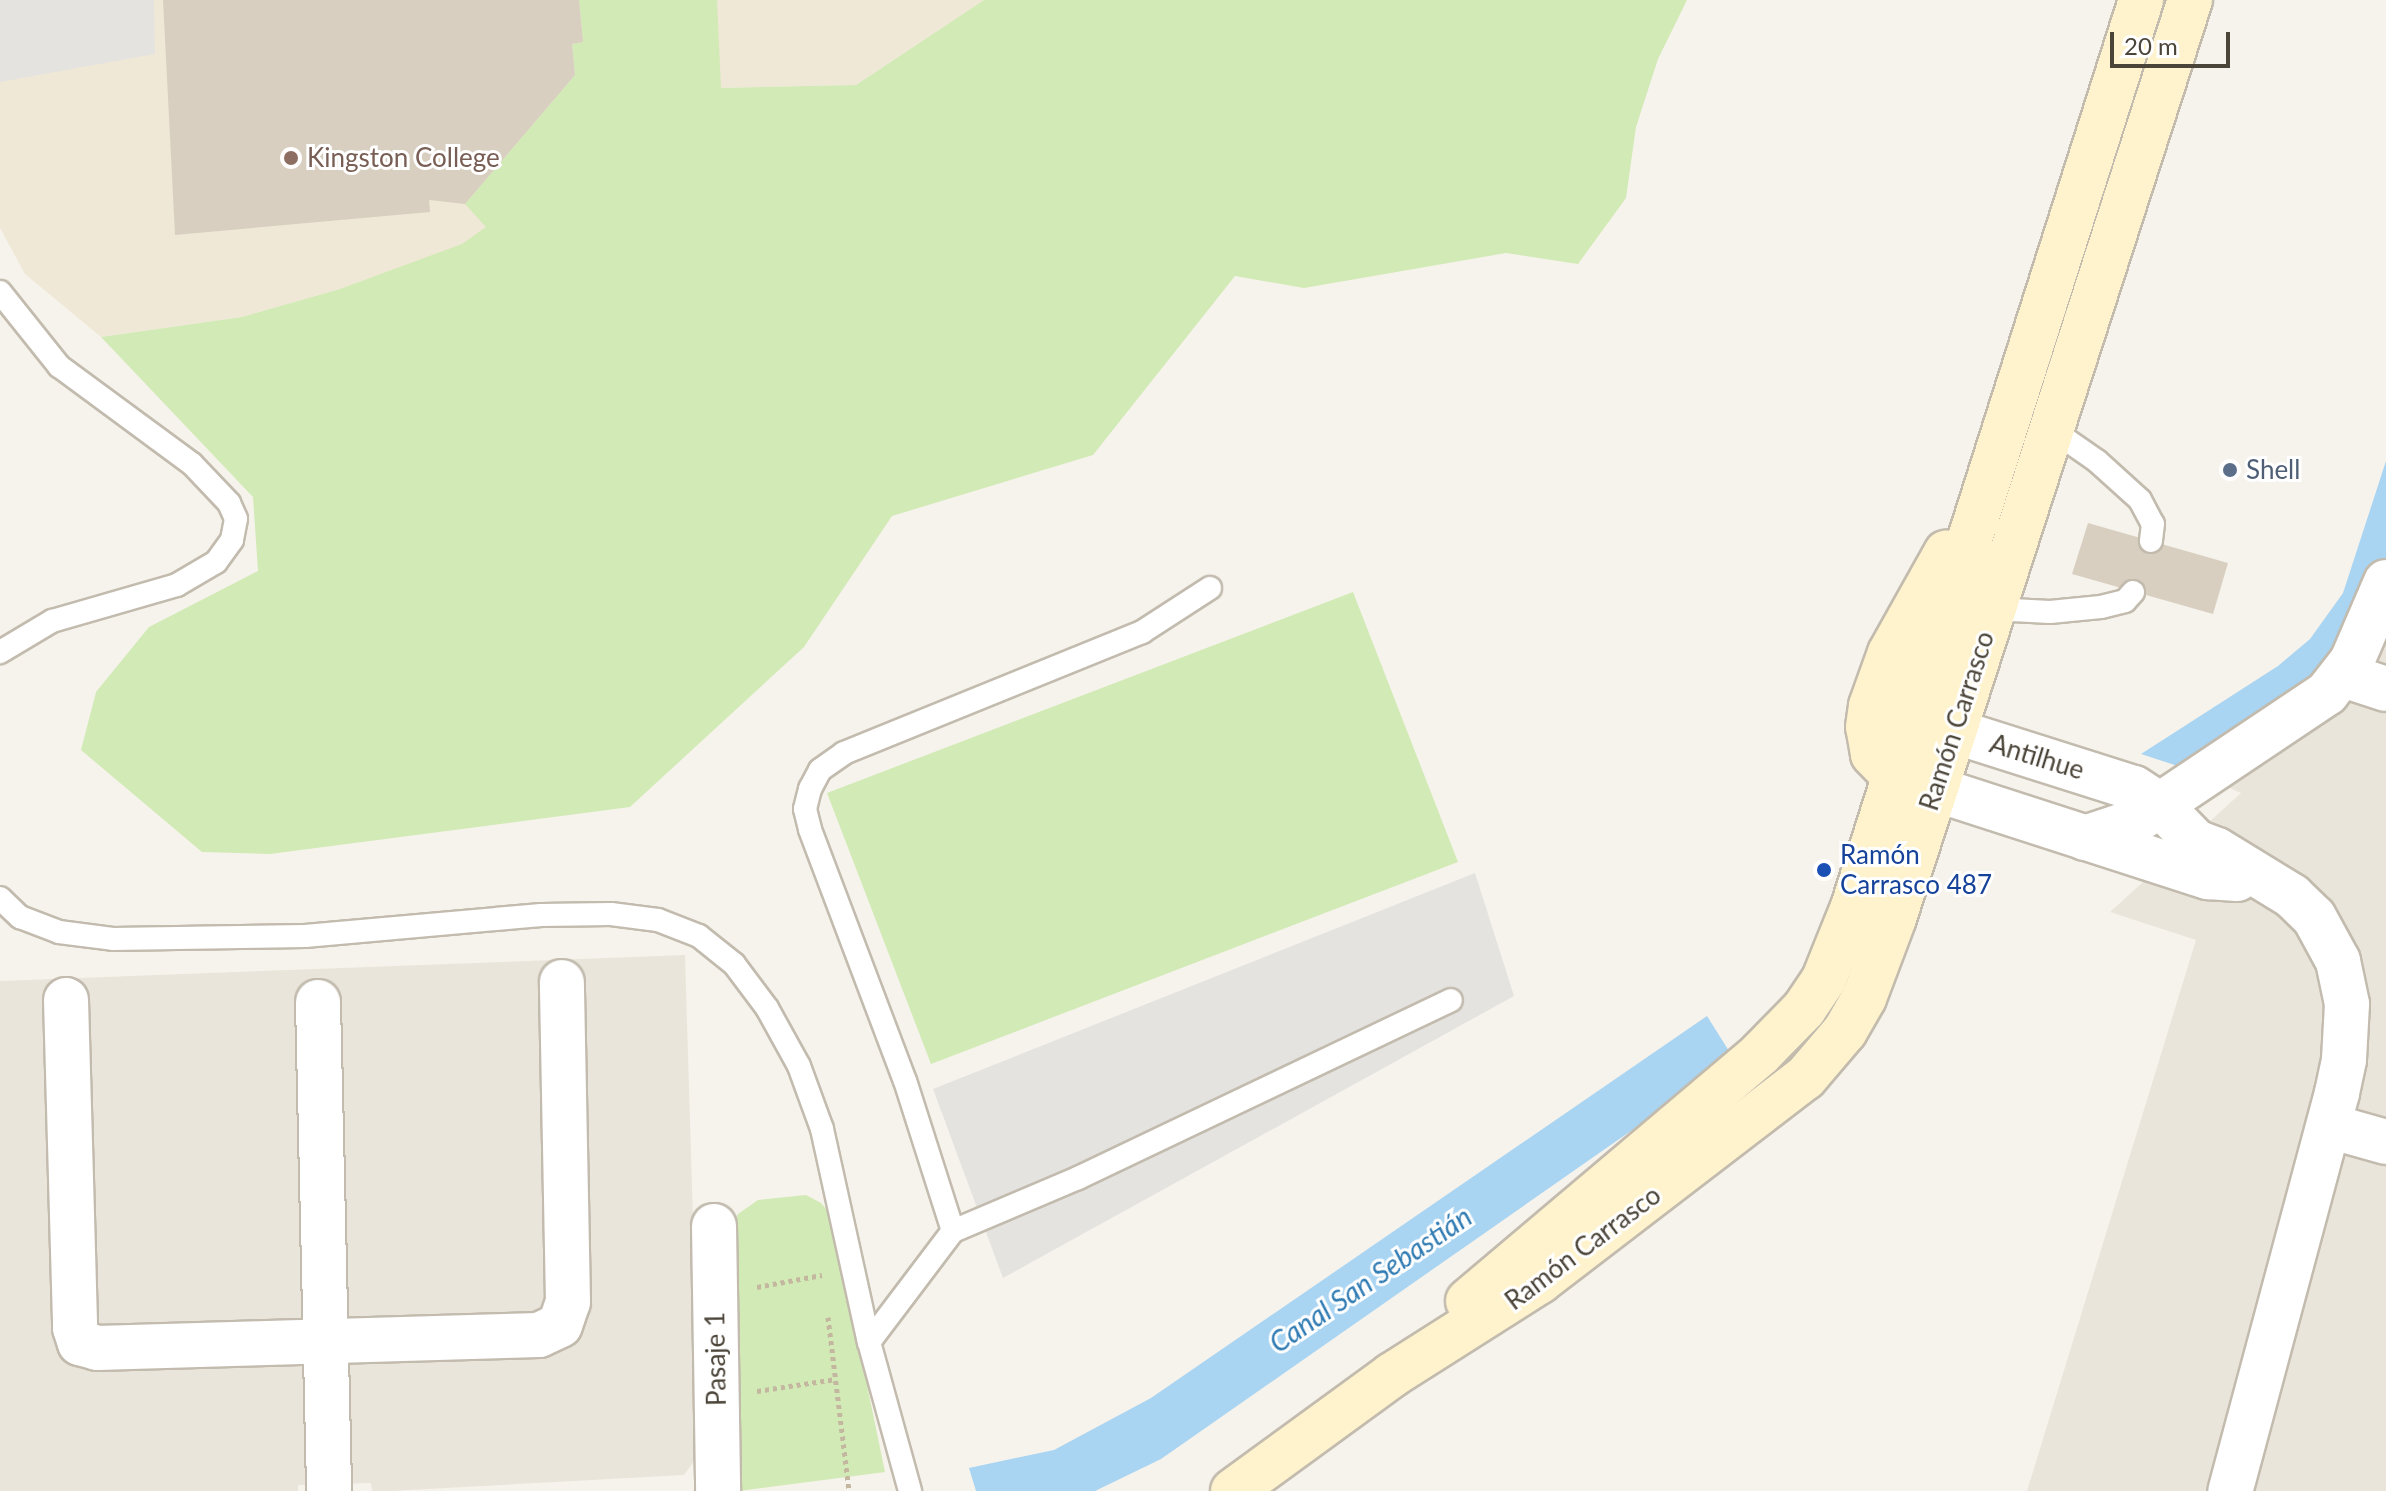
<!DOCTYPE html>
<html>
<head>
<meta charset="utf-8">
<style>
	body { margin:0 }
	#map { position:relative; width:2386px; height:1491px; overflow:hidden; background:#f6f3ec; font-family:Lato,sans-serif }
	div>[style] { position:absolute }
	.residential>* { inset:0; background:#eae5da }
	.education>* { inset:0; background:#efe8d6 }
	.green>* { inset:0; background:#d2eab5 }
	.parking>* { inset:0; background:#e5e3e0 }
	.water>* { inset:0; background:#a9d4f2 }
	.building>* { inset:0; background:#d8cfc1 }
	.path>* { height:5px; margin-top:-2.5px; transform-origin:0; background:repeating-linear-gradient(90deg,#c4b79f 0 4px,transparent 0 8px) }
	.roads { filter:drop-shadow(2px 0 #c2bbae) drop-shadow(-2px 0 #c2bbae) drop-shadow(0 2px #c2bbae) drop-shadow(0 -2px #c2bbae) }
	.lane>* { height:22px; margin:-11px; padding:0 11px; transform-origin:11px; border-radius:11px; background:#fff }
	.street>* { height:44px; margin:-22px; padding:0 22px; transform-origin:22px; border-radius:22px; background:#fff }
	.secondary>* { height:44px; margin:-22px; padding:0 22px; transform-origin:22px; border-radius:22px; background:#fff3cd }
	.dots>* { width:22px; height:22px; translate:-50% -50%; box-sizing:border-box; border:4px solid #fff; border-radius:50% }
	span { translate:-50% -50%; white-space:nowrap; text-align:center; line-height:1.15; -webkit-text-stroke:6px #fff; paint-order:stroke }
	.education-label { font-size:26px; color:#785e54 }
	.left { translate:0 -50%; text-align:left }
	.service-label { font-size:26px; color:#4e5e75 }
	.street-label { font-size:26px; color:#4b4439 }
	.transit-label { font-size:26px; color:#164399 }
	.water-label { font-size:28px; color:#2e7ab2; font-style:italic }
	.scale { position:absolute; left:2110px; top:32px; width:120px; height:36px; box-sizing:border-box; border:4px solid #4b4439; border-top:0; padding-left:10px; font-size:24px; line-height:28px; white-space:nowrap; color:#4b4439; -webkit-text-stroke:6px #fff; paint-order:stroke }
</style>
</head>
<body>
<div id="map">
	<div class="residential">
		<i style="clip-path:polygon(2386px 563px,2386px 1491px,2027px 1491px,2196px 940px,2110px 912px,2241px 793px,2190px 770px)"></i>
		<i style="clip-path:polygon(685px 955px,700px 1453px,684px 1475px,391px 1491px,372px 1491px,371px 1483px,298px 1485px,298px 1491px,0 1491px,0 981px)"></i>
	</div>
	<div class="education">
		<i style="clip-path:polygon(0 0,984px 0,856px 85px,677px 89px,462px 245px,340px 289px,242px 317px,101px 337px,25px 274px,0 228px)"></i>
	</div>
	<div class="green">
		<i style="clip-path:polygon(579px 0,717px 0,721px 88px,856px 85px,984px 0,1687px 0,1658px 59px,1636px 127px,1626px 198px,1578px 264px,1506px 253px,1304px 288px,1235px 276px,1093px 455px,892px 516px,804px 647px,630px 807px,270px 854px,202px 852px,81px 750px,96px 692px,149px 627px,258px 571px,253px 497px,101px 337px,242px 317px,340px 289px,462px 244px,486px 227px,465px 204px,575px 75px,572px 44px,583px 42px)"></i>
		<i style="clip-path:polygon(1353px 592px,1458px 862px,931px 1064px,827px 793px)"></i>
		<i style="clip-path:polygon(806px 1195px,821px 1203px,832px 1216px,885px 1472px,738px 1491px,732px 1225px,738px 1214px,758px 1200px)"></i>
	</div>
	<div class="parking">
		<i style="clip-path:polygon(0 0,154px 0,155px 54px,0 82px)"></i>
		<i style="clip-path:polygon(1475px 873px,1514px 996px,1003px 1278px,933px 1089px)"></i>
	</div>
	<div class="water">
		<i style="clip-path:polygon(2386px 461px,2386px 563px,2308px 691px,2190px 770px,2141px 754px,2278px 666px,2310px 639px,2343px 593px)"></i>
		<i style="clip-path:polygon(1707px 1016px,1734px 1059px,1161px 1459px,1095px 1491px,976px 1491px,969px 1468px,1054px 1450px,1151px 1398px)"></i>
	</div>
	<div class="building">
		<i style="clip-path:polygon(163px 0,579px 0,583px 42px,572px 44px,575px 75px,465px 204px,429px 200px,430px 212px,175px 235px)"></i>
		<i style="clip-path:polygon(2088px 523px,2228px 563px,2213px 614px,2072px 574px)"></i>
	</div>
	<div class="path">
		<i style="left:757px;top:1287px;width:66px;rotate:-10.5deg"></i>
		<i style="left:828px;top:1317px;width:175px;rotate:83.1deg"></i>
		<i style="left:757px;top:1391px;width:80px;rotate:-8.6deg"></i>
	</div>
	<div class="roads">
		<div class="lane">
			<i style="left:0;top:292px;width:95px;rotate:51.4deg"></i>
			<i style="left:59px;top:366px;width:165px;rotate:36.4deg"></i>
			<i style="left:192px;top:464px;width:54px;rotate:46.5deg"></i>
			<i style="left:229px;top:503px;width:17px;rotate:66deg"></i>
			<i style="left:236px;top:519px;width:21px;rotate:101deg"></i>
			<i style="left:232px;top:540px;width:27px;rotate:126deg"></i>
			<i style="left:216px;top:562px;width:45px;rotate:149.5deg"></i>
			<i style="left:177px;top:585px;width:130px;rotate:163.9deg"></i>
			<i style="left:52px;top:621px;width:61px;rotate:149.2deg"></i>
			<i style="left:2051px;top:429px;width:56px;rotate:34.8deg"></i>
			<i style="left:2097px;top:461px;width:58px;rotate:42.2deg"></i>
			<i style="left:2140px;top:500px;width:27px;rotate:62deg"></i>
			<i style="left:2153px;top:524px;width:17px;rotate:97deg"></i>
			<i style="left:1993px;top:609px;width:57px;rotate:3deg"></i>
			<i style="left:2050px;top:612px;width:51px;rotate:-5.6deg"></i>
			<i style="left:2101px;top:607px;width:25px;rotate:-14deg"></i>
			<i style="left:2125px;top:601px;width:12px;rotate:-48deg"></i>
			<i style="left:0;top:898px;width:28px;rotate:44deg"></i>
			<i style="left:20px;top:917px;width:42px;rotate:21deg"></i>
			<i style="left:59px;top:932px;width:54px;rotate:7.4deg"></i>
			<i style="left:113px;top:939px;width:192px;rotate:-0.9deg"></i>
			<i style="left:305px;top:936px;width:237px;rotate:-5.1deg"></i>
			<i style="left:541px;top:915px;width:70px;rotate:-0.8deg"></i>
			<i style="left:611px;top:914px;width:47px;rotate:7.3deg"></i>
			<i style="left:658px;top:920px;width:44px;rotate:21.3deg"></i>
			<i style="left:699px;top:936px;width:45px;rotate:38.7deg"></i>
			<i style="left:734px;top:964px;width:55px;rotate:53.1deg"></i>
			<i style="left:767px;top:1008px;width:66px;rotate:61.1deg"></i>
			<i style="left:799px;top:1066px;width:67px;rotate:69.9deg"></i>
			<i style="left:822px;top:1129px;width:218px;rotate:77.6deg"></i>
			<i style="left:869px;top:1342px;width:155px;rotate:74.6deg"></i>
			<i style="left:953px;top:1231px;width:157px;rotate:-107.7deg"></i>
			<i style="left:905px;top:1081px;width:269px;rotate:-110.7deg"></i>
			<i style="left:810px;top:829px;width:21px;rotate:-104deg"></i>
			<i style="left:805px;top:809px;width:21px;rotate:-76deg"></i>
			<i style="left:810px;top:789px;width:21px;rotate:-62deg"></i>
			<i style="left:820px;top:770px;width:29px;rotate:-35deg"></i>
			<i style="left:844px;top:753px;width:322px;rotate:-22.1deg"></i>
			<i style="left:1142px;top:632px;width:81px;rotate:-32.9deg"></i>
			<i style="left:869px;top:1342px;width:139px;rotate:-52.9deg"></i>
			<i style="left:953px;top:1231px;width:136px;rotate:-23deg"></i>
			<i style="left:1078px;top:1178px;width:413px;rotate:-25.5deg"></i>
		</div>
		<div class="street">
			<i style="left:2343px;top:675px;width:45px;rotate:18deg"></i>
			<i style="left:1919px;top:720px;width:225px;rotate:17.6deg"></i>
			<i style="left:2134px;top:788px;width:31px;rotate:33deg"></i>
			<i style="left:2160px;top:805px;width:52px;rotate:45.8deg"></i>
			<i style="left:2196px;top:842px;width:22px;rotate:21deg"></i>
			<i style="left:2217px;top:850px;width:88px;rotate:31.5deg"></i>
			<i style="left:2292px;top:896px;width:30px;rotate:44deg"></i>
			<i style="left:2314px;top:917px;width:50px;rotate:61.4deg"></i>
			<i style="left:2338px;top:961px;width:44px;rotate:78.2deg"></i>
			<i style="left:2347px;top:1004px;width:56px;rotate:93.1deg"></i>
			<i style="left:2344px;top:1060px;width:34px;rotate:102deg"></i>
			<i style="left:2337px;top:1093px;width:412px;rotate:105deg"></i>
			<i style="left:1898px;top:777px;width:326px;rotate:17.9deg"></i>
			<i style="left:2208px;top:877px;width:29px;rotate:4deg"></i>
			<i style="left:2085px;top:838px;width:54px;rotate:-18.4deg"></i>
			<i style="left:2136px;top:821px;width:230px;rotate:-33.8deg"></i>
			<i style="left:2327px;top:693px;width:41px;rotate:-52deg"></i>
			<i style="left:2352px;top:661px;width:86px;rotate:-66.7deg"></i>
			<i style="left:66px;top:1000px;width:328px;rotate:88.4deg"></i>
			<i style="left:75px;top:1328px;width:16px;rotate:72deg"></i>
			<i style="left:80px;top:1343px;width:18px;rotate:16deg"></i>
			<i style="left:97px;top:1348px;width:442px;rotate:-1.7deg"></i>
			<i style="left:539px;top:1335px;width:23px;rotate:-25deg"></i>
			<i style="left:560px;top:1325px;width:24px;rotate:-71deg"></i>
			<i style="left:568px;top:1302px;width:320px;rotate:-91.1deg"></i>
			<i style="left:318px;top:1002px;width:489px;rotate:88.7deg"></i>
			<i style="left:2329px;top:1126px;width:59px;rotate:15.7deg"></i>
			<i style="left:714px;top:1226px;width:265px;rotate:89.1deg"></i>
		</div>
		<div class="secondary">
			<i style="left:1893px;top:775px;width:29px;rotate:-134deg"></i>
			<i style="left:1873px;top:754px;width:27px;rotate:-100deg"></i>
			<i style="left:1868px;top:727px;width:21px;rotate:-82deg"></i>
			<i style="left:1871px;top:706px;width:56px;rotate:-70.3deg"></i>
			<i style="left:1890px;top:653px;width:115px;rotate:-60.8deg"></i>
			<i style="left:1468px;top:1301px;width:382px;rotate:-40.2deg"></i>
			<i style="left:1760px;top:1054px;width:63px;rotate:-45.6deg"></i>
			<i style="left:1804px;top:1009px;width:36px;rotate:-56deg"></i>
			<i style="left:1824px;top:979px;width:78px;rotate:-68.1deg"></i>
			<i style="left:1853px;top:907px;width:952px;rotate:-72.38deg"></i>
			<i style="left:1233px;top:1491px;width:197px;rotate:-36.1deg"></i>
			<i style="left:1392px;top:1375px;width:175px;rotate:-32.4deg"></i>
			<i style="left:1540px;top:1281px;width:334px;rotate:-37.5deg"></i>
			<i style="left:1805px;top:1078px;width:62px;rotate:-49.6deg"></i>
			<i style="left:1845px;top:1031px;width:38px;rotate:-60deg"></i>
			<i style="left:1864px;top:998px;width:85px;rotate:-69.4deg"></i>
			<i style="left:1894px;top:918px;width:965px;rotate:-72.13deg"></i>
		</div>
	</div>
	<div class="dots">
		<i style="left:291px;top:158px;background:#8d6e63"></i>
		<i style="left:2230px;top:470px;background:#5c6f8a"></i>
		<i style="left:1824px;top:870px;background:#1a4fb4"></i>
	</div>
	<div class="education-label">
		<span class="left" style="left:307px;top:158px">Kingston College</span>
	</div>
	<div class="service-label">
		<span class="left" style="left:2246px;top:470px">Shell</span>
	</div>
	<div class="street-label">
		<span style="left:1957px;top:721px;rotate:-72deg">Ramón Carrasco</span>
		<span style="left:2037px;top:757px;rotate:17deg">Antilhue</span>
		<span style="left:1583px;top:1248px;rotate:-37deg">Ramón Carrasco</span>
		<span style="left:716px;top:1359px;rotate:-91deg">Pasaje 1</span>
	</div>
	<div class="transit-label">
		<span class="left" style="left:1840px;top:870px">Ramón<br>Carrasco 487</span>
	</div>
	<div class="water-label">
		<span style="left:1370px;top:1279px;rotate:-34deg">Canal San Sebastián</span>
	</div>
	<div class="scale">20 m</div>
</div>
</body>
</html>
